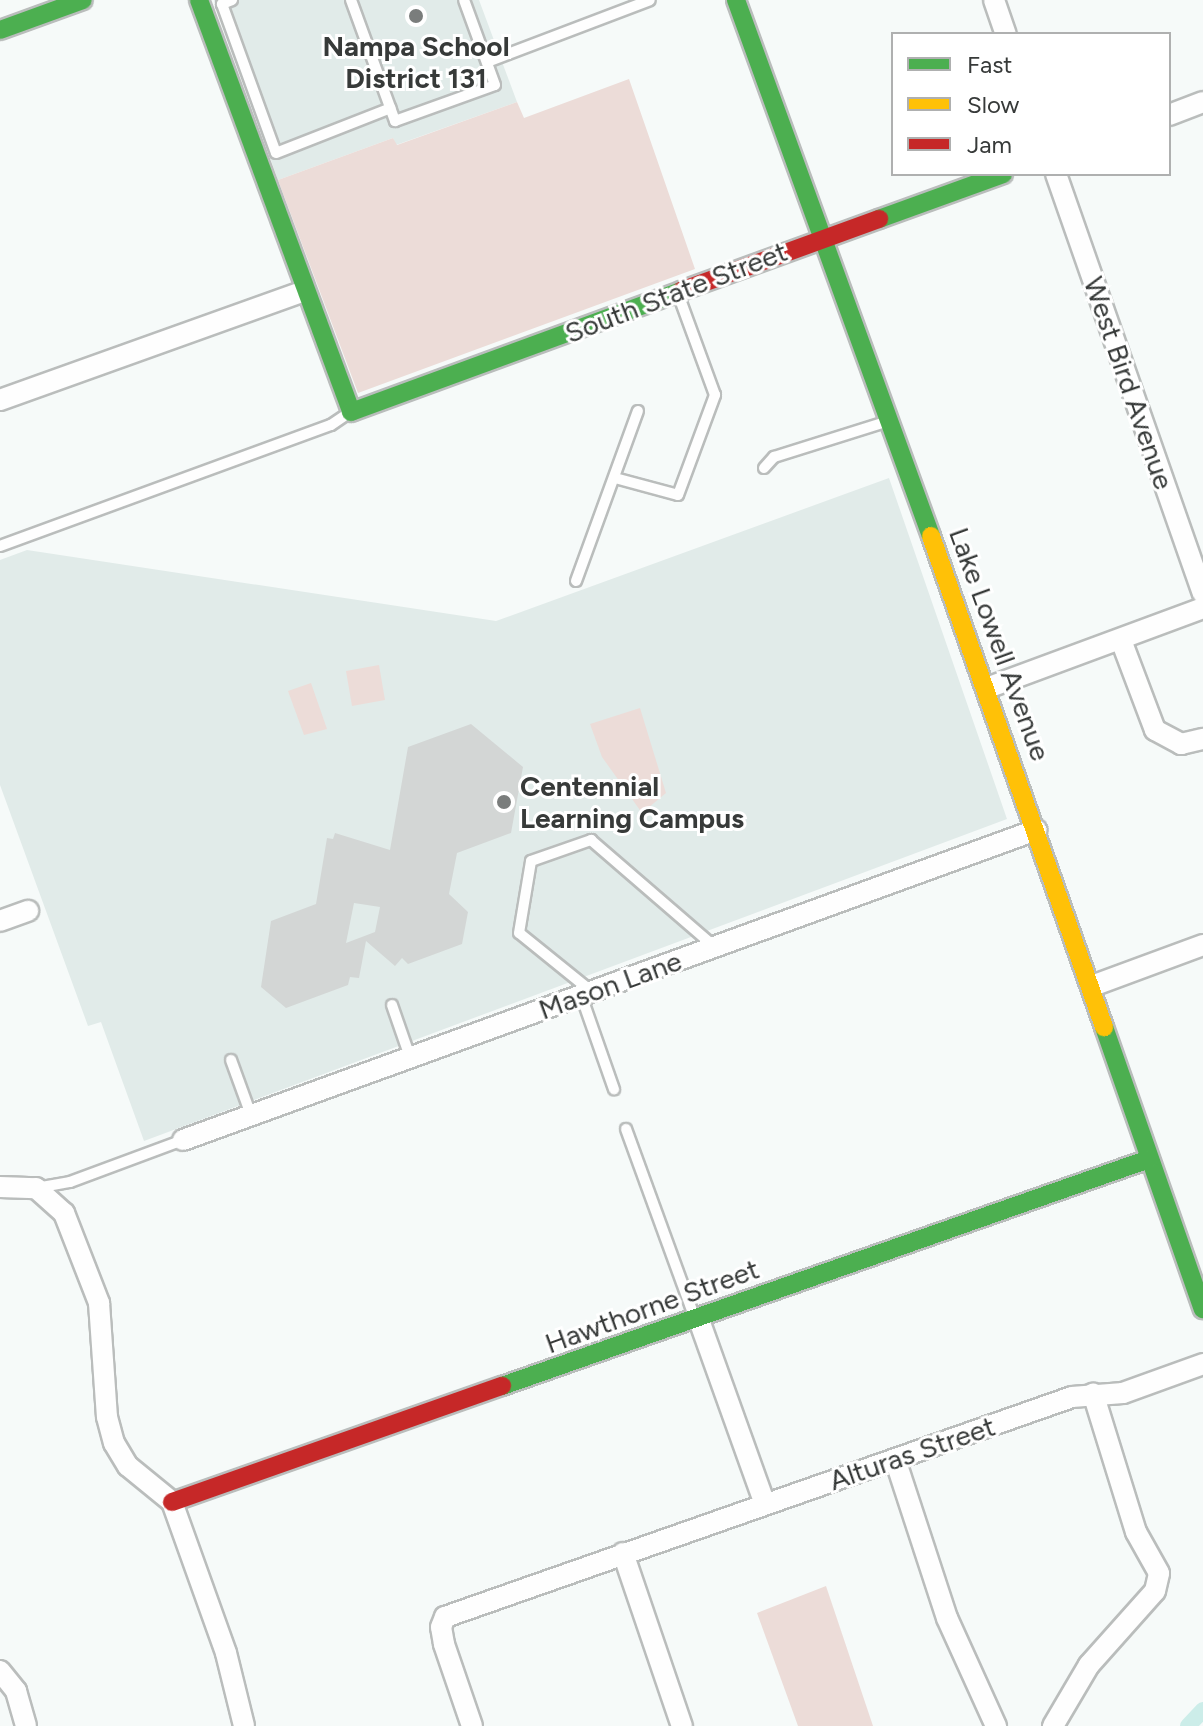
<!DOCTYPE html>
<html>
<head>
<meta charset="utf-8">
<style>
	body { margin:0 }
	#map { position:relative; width:1203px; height:1726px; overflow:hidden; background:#f6faf9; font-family:Figtree,sans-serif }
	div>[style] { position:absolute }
	.built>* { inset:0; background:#e1ebe9 }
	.green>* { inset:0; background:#ecdcd8 }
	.canal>* { height:16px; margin:-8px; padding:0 8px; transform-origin:8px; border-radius:8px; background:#ccede9 }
	.building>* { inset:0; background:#d3d6d5 }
	.roads { filter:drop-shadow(2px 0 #babdbc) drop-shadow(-2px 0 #babdbc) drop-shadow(0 2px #babdbc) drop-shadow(0 -2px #babdbc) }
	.lane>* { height:10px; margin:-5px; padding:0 5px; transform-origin:5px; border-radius:5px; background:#fefefe }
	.street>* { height:20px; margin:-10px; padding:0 10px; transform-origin:10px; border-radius:10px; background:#fefefe }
	.fast>* { height:18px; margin:-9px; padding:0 9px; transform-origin:9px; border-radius:9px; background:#4caf50 }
	.slow>* { height:18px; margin:-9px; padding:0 9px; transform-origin:9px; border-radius:9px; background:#ffc107 }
	.jam>* { height:18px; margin:-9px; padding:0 9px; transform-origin:9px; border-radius:9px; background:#c62828 }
	.dots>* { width:22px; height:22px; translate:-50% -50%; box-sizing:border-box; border:4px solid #fff; border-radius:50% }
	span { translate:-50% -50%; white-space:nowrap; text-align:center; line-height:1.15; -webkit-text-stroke:6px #fff; paint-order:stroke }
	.poi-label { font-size:28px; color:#373a39; font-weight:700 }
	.left { translate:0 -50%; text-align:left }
	.street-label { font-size:28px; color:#373a39 }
	.legend { position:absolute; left:891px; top:32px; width:280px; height:144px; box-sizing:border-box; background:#fff; border:2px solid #afb0b0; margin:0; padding:10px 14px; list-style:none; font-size:24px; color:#373a39 }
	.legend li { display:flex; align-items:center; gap:16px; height:40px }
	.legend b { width:40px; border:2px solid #afb0b0 }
</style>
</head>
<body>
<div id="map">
	<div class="built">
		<i style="clip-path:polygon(214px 0,479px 0,517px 102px,396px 145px,393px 138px,278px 180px)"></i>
		<i style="clip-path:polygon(889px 478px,1007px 819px,144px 1141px,101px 1022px,88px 1026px,0 785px,0 560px,27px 550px,496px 621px)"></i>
	</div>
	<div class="green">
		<i style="clip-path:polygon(629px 79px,695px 269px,358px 393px,278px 180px,393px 138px,397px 145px,517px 102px,524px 118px)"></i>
		<i style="clip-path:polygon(379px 665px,385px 700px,352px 706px,346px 671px)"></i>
		<i style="clip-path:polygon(311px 683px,327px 729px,304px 735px,288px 691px)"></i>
		<i style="clip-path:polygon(640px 708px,666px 793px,642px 813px,602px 757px,590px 724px)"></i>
		<i style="clip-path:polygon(826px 1586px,873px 1726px,798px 1726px,757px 1613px)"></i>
	</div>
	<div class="canal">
		<i style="left:1188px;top:1726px;width:22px;rotate:-47deg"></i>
	</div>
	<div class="building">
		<i style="clip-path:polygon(evenodd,471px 724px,523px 767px,511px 833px,457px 853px,449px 894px,468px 912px,462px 944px,408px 964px,402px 958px,395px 966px,366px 941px,359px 978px,350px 977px,348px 985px,286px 1008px,261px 987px,271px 921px,316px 904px,327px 838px,333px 839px,335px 833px,390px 850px,408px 747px,471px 724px,354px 903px,380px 907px,375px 932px,346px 943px,354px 903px)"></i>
	</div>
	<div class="roads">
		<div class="lane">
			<i style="left:232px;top:0;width:11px;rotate:158deg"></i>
			<i style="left:222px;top:4px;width:158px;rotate:70.1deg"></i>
			<i style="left:276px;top:153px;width:123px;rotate:-21.4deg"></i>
			<i style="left:351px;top:0;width:129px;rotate:70deg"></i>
			<i style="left:395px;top:121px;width:106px;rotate:-19.8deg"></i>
			<i style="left:495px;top:85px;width:90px;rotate:-110deg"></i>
			<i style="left:487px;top:62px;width:174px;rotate:-20.8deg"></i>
			<i style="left:764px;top:468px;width:15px;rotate:-48deg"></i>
			<i style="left:774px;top:457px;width:121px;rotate:-17.4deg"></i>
			<i style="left:615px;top:478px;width:65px;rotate:15.1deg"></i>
			<i style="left:678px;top:495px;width:107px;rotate:-69.7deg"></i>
			<i style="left:715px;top:395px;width:108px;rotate:-110.1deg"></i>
			<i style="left:0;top:546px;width:352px;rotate:-20.1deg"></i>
			<i style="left:331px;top:425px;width:22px;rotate:-34deg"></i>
			<i style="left:576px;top:581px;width:181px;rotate:-70deg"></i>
			<i style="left:591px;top:991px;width:92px;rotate:-141.1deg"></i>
			<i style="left:519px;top:933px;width:73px;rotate:-80.5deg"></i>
			<i style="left:531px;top:861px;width:64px;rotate:-19.3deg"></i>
			<i style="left:591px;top:840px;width:164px;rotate:40.8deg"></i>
			<i style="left:581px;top:995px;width:100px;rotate:70.7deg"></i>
			<i style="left:392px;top:1005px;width:55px;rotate:70.9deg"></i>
			<i style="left:231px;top:1060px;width:59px;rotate:70deg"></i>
			<i style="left:626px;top:1129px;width:202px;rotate:70deg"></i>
			<i style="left:36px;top:1188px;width:35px;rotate:-10deg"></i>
			<i style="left:70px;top:1182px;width:121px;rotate:-20.4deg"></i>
		</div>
		<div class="street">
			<i style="left:994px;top:0;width:36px;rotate:71deg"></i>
			<i style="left:1169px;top:115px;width:36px;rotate:-21deg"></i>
			<i style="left:1056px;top:174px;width:444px;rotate:70.7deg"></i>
			<i style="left:0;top:400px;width:323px;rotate:-19.7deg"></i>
			<i style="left:1121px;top:640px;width:96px;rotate:69.3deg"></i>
			<i style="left:1155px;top:730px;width:30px;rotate:28deg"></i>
			<i style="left:1181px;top:744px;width:23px;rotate:-13deg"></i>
			<i style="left:987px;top:688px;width:230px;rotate:-20.3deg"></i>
			<i style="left:0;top:921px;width:30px;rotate:-20deg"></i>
			<i style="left:1092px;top:986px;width:118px;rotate:-20.3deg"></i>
			<i style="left:183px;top:1140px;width:908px;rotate:-19.97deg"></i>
			<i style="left:0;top:1187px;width:36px;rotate:2deg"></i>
			<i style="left:36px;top:1188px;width:38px;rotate:42deg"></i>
			<i style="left:64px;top:1213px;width:97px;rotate:68.7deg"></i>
			<i style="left:99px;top:1303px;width:114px;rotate:86deg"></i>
			<i style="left:107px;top:1417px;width:27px;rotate:75deg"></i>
			<i style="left:114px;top:1443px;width:27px;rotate:59deg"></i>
			<i style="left:128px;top:1466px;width:57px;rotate:39.3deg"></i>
			<i style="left:172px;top:1502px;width:160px;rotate:70.3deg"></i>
			<i style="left:226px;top:1653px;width:75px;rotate:76.1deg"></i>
			<i style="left:699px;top:1320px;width:193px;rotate:70.3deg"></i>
			<i style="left:896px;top:1462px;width:164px;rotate:71.9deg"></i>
			<i style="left:947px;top:1618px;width:119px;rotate:65.6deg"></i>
			<i style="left:623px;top:1553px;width:183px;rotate:71.2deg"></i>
			<i style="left:0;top:1671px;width:26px;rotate:51deg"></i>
			<i style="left:16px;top:1691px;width:36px;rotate:74deg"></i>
			<i style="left:472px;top:1726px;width:87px;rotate:-108.9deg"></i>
			<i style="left:444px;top:1644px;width:17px;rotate:-100deg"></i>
			<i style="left:441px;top:1627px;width:11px;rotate:-68deg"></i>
			<i style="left:445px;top:1617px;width:664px;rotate:-19.33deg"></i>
			<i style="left:1072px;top:1397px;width:51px;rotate:-4.5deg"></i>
			<i style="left:1123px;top:1393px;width:85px;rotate:-19.9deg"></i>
			<i style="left:1053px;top:1726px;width:71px;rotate:-59.5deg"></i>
			<i style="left:1089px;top:1665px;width:99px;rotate:-48.3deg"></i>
			<i style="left:1155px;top:1591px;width:18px;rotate:-77deg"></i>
			<i style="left:1159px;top:1573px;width:47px;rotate:-119.3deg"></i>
			<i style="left:1136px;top:1532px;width:145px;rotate:-107.2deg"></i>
		</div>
		<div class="fast">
			<i style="left:199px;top:0;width:439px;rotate:69.7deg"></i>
			<i style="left:351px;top:412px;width:351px;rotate:-20.1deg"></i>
			<i style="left:736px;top:0;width:570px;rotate:70.01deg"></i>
			<i style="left:0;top:30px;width:88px;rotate:-19.9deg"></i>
			<i style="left:879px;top:219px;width:132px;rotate:-19.9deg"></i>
			<i style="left:1104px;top:1027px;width:299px;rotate:70.7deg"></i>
			<i style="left:502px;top:1386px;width:686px;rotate:-19.33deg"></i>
		</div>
		<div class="slow">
			<i style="left:931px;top:536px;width:521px;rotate:70.59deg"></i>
		</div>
		<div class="jam">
			<i style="left:681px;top:291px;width:211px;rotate:-20deg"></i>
			<i style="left:172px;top:1502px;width:350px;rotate:-19.4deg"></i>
		</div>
	</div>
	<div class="dots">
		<i style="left:416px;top:16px;background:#7a7d7c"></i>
		<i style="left:504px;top:802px;background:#7a7d7c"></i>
	</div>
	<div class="poi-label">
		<span style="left:416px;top:62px">Nampa School<br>District 131</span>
		<span class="left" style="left:520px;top:802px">Centennial<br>Learning Campus</span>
	</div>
	<div class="street-label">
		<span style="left:676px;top:292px;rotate:-21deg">South State Street</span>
		<span style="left:1129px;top:383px;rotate:71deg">West Bird Avenue</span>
		<span style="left:1000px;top:644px;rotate:70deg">Lake Lowell Avenue</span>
		<span style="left:610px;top:985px;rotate:-20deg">Mason Lane</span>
		<span style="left:652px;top:1306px;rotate:-20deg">Hawthorne Street</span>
		<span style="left:912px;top:1453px;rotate:-19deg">Alturas Street</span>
	</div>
	<ul class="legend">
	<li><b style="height:10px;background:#4caf50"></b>Fast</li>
	<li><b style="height:10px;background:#ffc107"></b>Slow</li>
	<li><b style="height:10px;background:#c62828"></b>Jam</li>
	</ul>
</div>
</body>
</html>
